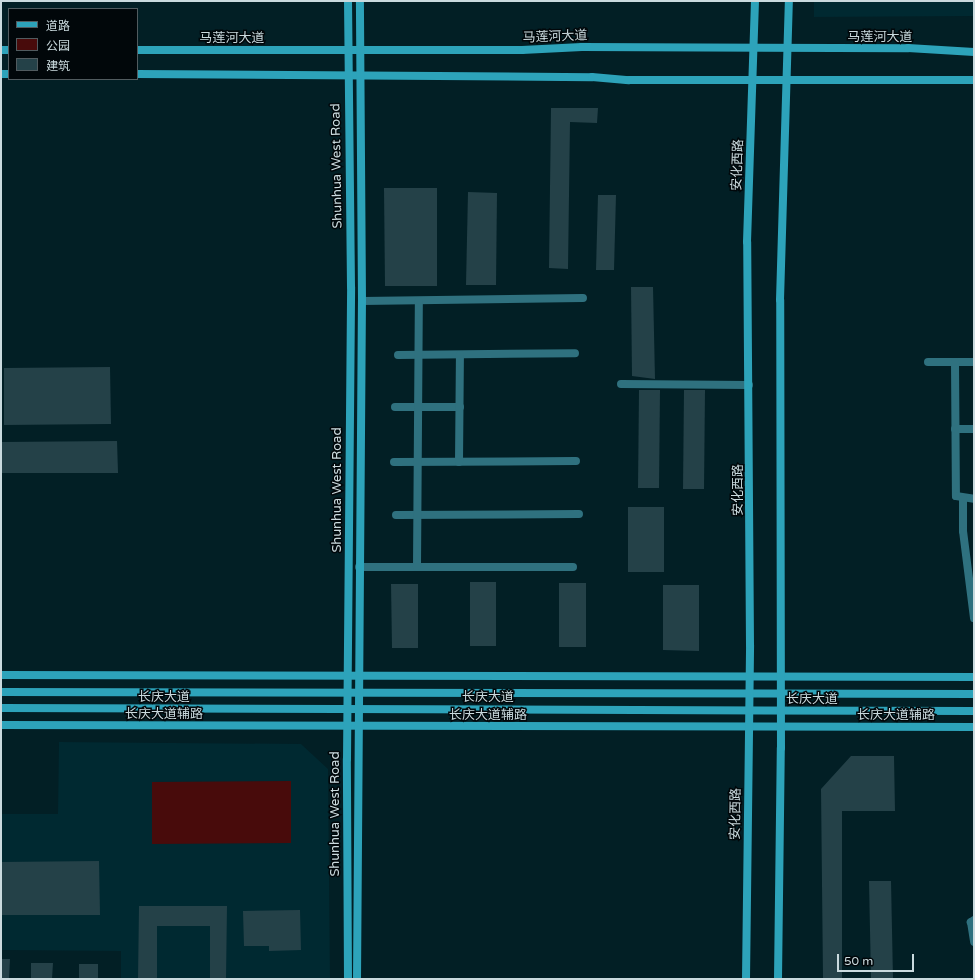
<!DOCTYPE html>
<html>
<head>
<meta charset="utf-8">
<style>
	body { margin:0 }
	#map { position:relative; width:975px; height:980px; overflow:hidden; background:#021f25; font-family:"Varela Round","Noto Sans SC",sans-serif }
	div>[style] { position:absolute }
	.built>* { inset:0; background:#002931 }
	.green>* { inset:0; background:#480b0b }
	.building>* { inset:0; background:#244148 }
	.street>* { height:8px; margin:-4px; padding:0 4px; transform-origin:4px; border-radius:4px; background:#2f717f }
	.secondary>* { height:8px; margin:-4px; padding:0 4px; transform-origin:4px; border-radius:4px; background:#2da3ba }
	span { translate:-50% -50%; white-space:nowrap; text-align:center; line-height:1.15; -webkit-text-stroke:3px #01070a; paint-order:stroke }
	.street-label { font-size:13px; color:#cadade }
	.frame { position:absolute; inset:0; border:2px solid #cadade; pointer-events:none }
	.legend { position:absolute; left:8px; top:8px; width:130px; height:72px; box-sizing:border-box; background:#01070a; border:1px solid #515b5f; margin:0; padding:5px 7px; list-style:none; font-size:12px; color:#cadade }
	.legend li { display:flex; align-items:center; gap:8px; height:20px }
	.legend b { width:20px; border:1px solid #515b5f }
	.scale { position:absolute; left:837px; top:954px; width:77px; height:18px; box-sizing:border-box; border:2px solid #cadade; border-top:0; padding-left:5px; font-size:12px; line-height:14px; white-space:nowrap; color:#cadade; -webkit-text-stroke:3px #01070a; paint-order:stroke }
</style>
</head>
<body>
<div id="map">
	<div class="built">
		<i style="clip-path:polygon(814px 1px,974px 1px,974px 16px,814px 17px)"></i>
		<i style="clip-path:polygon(59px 742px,301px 744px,328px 769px,330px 979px,121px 979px,121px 951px,1px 950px,1px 814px,58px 814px)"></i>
	</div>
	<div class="green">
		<i style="clip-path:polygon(291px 781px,291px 843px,152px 844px,152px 782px)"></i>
	</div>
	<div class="building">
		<i style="clip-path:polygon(551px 108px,598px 108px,597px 123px,570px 122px,568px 269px,549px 268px)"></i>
		<i style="clip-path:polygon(384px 188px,437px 188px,437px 286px,385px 286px)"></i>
		<i style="clip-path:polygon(468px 192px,497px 193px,496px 285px,466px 285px)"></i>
		<i style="clip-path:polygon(598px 195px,616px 195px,614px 270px,596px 270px)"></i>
		<i style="clip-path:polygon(631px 287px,653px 287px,655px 379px,632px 376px)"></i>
		<i style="clip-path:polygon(110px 367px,111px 424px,4px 425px,4px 368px)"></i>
		<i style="clip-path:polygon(639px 390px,660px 390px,659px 488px,638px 488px)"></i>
		<i style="clip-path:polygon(684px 390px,705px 390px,704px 489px,683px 489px)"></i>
		<i style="clip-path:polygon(117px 441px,118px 473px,1px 473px,1px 442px)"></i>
		<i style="clip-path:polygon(628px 507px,664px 507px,664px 572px,628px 572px)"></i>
		<i style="clip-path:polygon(470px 582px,496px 582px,496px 646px,470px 646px)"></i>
		<i style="clip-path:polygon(559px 583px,586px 583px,586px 647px,559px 647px)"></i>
		<i style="clip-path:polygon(391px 584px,418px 584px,418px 648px,392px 648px)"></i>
		<i style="clip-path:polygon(663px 585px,699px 585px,699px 651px,663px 650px)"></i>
		<i style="clip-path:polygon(851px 756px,894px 756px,895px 811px,842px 811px,842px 979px,823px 979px,821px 789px)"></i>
		<i style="clip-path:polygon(99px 861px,100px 915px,1px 915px,1px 862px)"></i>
		<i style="clip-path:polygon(869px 881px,891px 881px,893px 979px,871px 979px)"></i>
		<i style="clip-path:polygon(139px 906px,227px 906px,226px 979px,210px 979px,210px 926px,157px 926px,157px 979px,138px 979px)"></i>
		<i style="clip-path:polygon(300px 910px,301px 950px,269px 951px,269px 946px,244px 946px,243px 911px)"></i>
		<i style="clip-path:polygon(1px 959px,10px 959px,9px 979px,1px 979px)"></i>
		<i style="clip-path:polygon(31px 963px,53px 963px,52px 979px,31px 979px)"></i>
		<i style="clip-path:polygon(79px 964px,98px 964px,98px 979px,79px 979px)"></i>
	</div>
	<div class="street">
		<i style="left:362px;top:301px;width:221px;rotate:-0.8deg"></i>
		<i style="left:398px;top:355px;width:177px;rotate:-0.6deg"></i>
		<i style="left:928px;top:362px;width:46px"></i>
		<i style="left:955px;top:362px;width:134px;rotate:89.6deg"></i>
		<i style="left:956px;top:496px;width:18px;rotate:9deg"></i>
		<i style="left:621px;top:384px;width:128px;rotate:0.4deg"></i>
		<i style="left:395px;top:407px;width:65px"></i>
		<i style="left:955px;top:429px;width:19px"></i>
		<i style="left:394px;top:462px;width:182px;rotate:-0.3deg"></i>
		<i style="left:459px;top:462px;width:107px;rotate:-89.5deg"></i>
		<i style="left:963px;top:499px;width:32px;rotate:90deg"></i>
		<i style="left:963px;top:531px;width:88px;rotate:82.8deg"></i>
		<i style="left:396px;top:515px;width:183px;rotate:-0.3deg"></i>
		<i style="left:359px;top:567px;width:214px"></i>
		<i style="left:417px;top:567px;width:266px;rotate:-89.6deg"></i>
		<i style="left:974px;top:920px;width:4px;rotate:146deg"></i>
		<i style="left:971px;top:922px;width:20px;rotate:81deg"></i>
	</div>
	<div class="secondary">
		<i style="left:1px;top:50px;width:8px"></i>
		<i style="left:137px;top:50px;width:385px"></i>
		<i style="left:522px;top:50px;width:60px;rotate:-2.9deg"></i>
		<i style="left:582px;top:47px;width:326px;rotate:0.2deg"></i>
		<i style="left:908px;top:48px;width:66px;rotate:3.5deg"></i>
		<i style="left:1px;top:74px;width:8px"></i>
		<i style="left:137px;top:74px;width:455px;rotate:0.4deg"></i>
		<i style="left:592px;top:77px;width:37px;rotate:5deg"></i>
		<i style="left:629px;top:80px;width:345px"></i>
		<i style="left:1px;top:675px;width:973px;rotate:0.12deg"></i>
		<i style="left:1px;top:692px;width:973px;rotate:0.12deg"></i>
		<i style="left:1px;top:708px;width:973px;rotate:0.18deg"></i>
		<i style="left:1px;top:725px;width:973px;rotate:0.12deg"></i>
		<i style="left:348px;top:979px;width:220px;rotate:-90.3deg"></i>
		<i style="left:347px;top:759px;width:472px;rotate:-89.5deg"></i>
		<i style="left:351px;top:287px;width:286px;rotate:-90.6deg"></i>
		<i style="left:357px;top:979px;width:678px;rotate:-89.58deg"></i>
		<i style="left:362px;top:301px;width:300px;rotate:-90.4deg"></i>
		<i style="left:746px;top:979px;width:334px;rotate:-89.3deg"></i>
		<i style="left:750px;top:645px;width:403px;rotate:-90.4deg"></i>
		<i style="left:747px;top:242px;width:241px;rotate:-88.1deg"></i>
		<i style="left:778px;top:979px;width:231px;rotate:-89.3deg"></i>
		<i style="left:781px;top:748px;width:448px;rotate:-90.1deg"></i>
		<i style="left:780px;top:300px;width:299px;rotate:-88.3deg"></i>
	</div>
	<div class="street-label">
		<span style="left:555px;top:37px;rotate:-2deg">马莲河大道</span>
		<span style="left:880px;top:37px">马莲河大道</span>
		<span style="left:232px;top:38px">马莲河大道</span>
		<span style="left:738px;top:165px;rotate:-88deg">安化西路</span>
		<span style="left:337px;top:166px;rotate:-91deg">Shunhua West Road</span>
		<span style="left:337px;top:490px;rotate:-90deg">Shunhua West Road</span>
		<span style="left:738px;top:490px;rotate:-90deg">安化西路</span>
		<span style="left:164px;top:697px">长庆大道</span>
		<span style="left:488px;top:697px">长庆大道</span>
		<span style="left:812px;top:699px">长庆大道</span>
		<span style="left:164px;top:714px">长庆大道辅路</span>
		<span style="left:488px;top:715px">长庆大道辅路</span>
		<span style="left:896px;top:715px">长庆大道辅路</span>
		<span style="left:335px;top:814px;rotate:-90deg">Shunhua West Road</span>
		<span style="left:736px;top:814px;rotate:-89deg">安化西路</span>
	</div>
	<div class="frame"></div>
	<ul class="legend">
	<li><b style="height:5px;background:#2da3ba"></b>道路</li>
	<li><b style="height:11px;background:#480b0b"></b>公园</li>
	<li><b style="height:11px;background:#244148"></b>建筑</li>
	</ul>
	<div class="scale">50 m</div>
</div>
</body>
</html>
